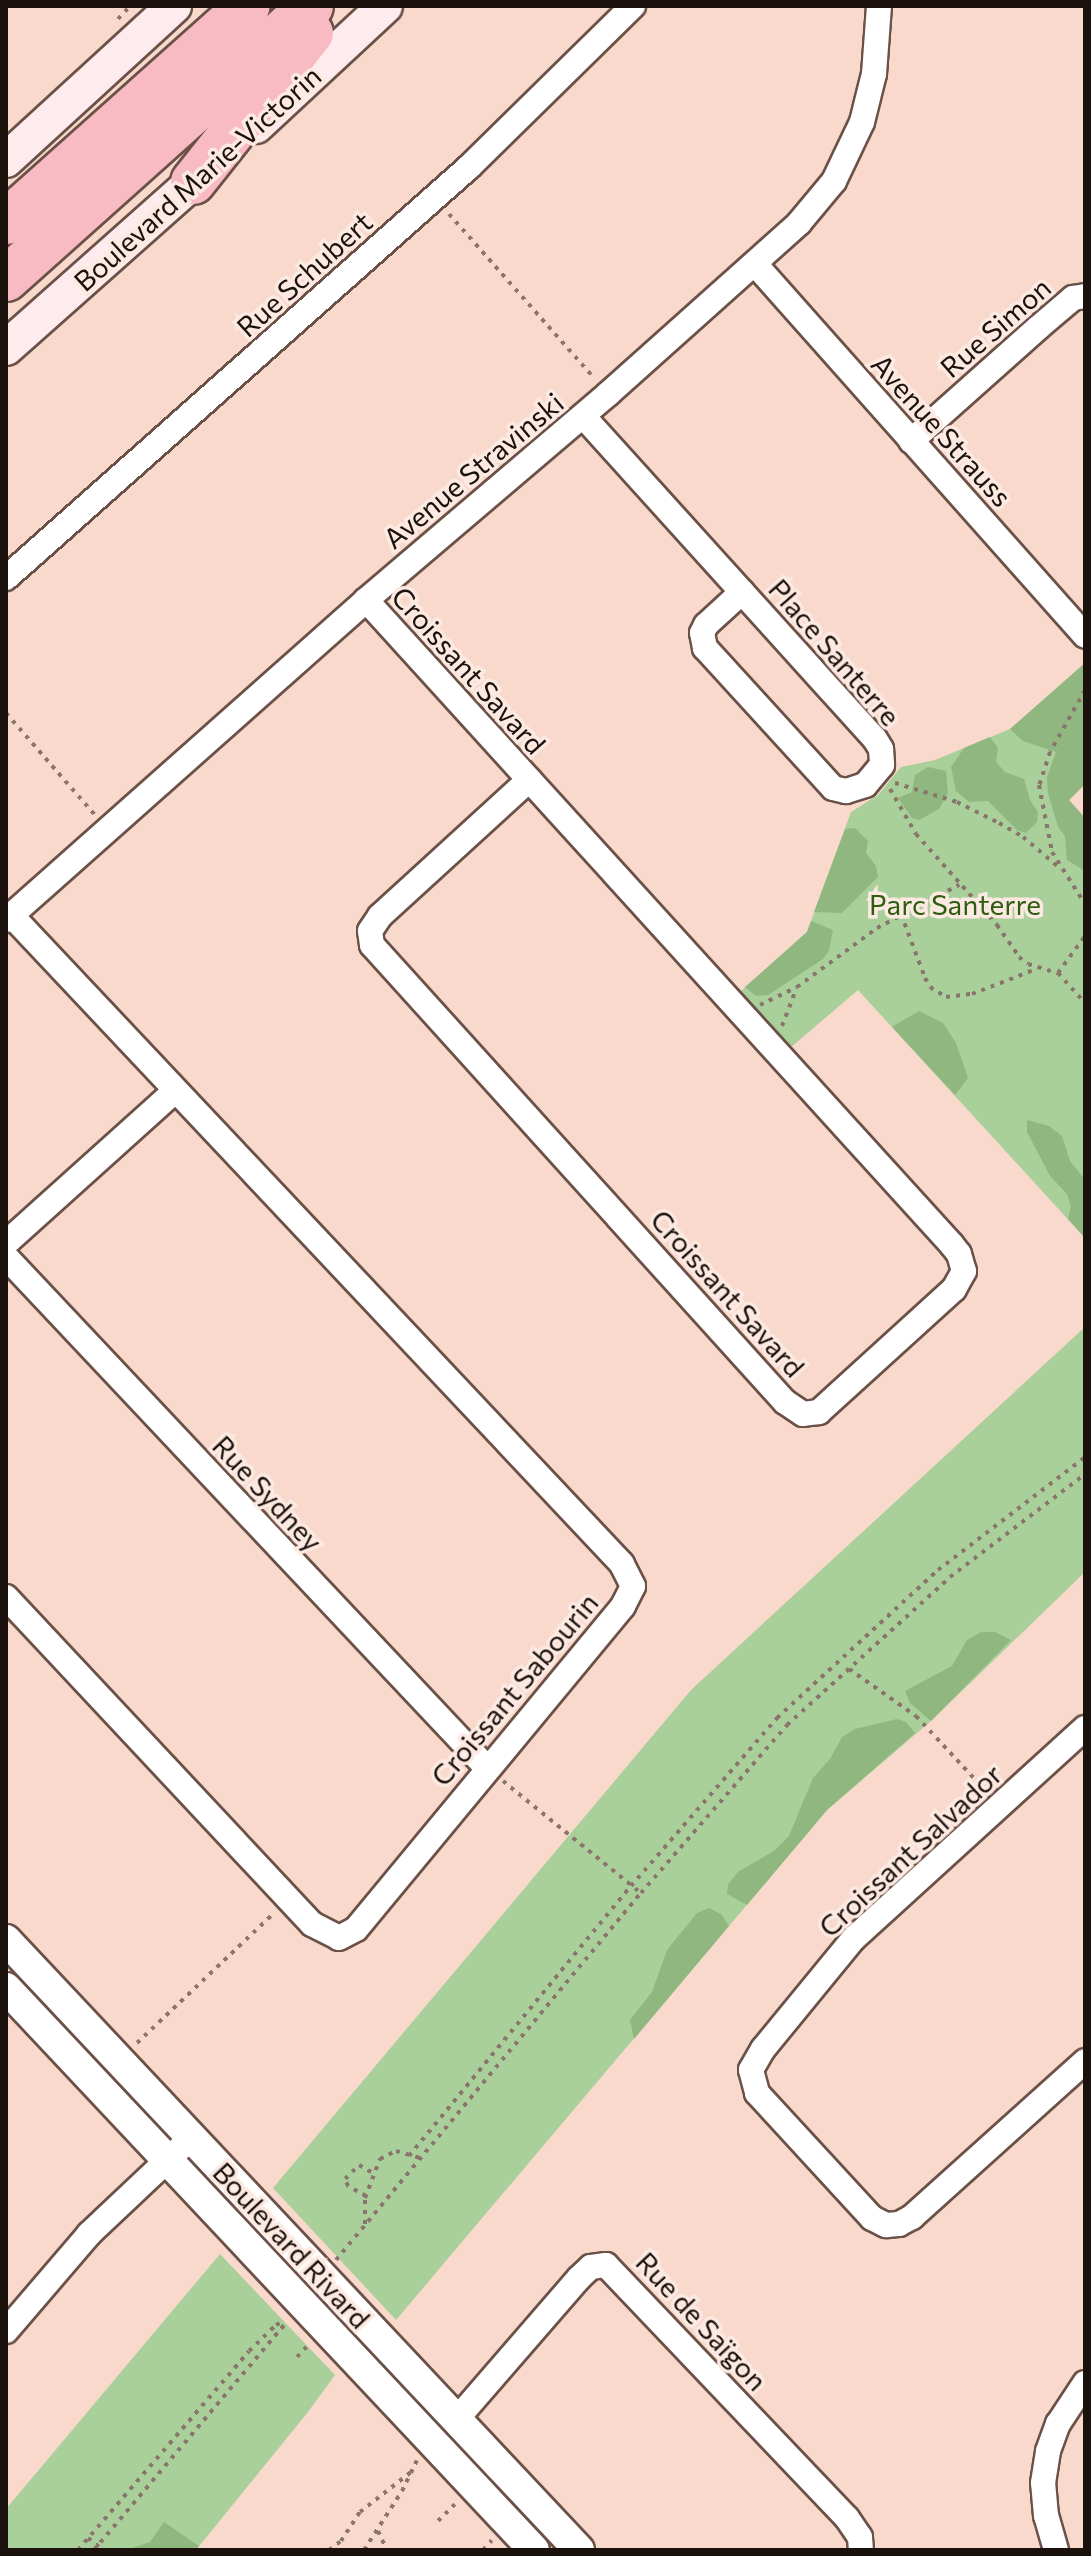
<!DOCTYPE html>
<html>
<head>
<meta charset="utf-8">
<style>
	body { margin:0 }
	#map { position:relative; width:1091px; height:2556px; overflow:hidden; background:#f8d9cc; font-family:Commissioner,sans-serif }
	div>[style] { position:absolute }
	.green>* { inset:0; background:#a9cf9a }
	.forest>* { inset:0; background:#8fb77f }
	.path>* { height:4px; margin-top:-2px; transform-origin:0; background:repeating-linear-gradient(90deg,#89756c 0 4px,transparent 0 10px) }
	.roads { filter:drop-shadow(2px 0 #6b5147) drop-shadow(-2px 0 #6b5147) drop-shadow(0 2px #6b5147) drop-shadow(0 -2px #6b5147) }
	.minor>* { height:24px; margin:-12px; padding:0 12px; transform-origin:12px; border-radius:12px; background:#fff }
	.tertiary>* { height:30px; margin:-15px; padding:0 15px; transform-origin:15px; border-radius:15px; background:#fff }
	.secondary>* { height:34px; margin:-17px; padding:0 17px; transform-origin:17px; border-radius:17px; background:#fdebed }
	.motorway>* { height:44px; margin:-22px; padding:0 22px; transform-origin:22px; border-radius:22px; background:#f8bbc3 }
	span { translate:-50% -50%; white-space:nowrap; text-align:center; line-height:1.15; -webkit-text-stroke:7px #fce9e2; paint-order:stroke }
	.street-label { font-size:28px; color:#1a100c }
	.park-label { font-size:28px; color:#2d5d0f }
	.frame { position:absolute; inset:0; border:8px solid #1a100c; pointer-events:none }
</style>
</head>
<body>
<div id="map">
	<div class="green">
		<i style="clip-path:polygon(1085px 663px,1085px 784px,1069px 800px,1085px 818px,1085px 1238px,858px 990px,790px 1048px,740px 992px,807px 932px,851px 812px,878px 795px,901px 767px,935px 760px,1010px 729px)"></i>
		<i style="clip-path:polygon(1085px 1327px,1085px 1572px,931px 1721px,827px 1810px,396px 2320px,273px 2188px,691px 1690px)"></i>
		<i style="clip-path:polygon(220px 2254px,335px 2375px,308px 2412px,196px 2550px,6px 2550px,6px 2509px)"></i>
	</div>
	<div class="forest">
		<i style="clip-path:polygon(1085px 663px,1085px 784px,1069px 800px,1085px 818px,1085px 871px,1067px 860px,1065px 836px,1058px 827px,1048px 793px,1047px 777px,1056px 752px,1023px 741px,1010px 729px)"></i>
		<i style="clip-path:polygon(990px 737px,998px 748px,996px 762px,1005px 772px,1024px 779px,1030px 800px,1038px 812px,1037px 822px,1026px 833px,1017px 830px,988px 801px,969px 802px,956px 791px,951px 767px,964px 748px)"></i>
		<i style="clip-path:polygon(928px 767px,946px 771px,948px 793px,939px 809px,919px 820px,912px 818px,898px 798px,912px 792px,915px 775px)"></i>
		<i style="clip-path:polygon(855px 828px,868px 841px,866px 853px,876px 866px,878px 877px,842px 913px,814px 912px,845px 829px)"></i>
		<i style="clip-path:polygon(811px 921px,833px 930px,829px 951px,823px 959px,768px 995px,756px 996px,745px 987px,807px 932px)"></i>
		<i style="clip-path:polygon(919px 1011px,943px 1023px,956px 1043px,968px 1078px,955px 1095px,892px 1027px)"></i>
		<i style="clip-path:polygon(1027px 1120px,1049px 1126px,1062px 1136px,1070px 1161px,1085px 1180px,1085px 1238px,1068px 1219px,1071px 1206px,1067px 1194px,1050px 1176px,1027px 1132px)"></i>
		<i style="clip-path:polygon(981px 1632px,995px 1632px,1011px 1640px,931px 1721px,910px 1703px,905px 1691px,952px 1666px,967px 1640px)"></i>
		<i style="clip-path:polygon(897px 1719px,906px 1722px,915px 1733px,827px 1810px,747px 1905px,727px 1894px,728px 1884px,738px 1872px,774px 1851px,789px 1836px,813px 1778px,830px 1759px,842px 1737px,855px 1729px)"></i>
		<i style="clip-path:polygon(709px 1908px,721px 1914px,729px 1926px,634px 2039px,630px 2020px,652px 1992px,667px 1950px,697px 1913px)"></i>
		<i style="clip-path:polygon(164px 2522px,199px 2546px,196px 2550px,126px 2550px,150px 2542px)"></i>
	</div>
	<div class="path">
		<i style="left:118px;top:19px;width:18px;rotate:-47deg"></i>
		<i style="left:449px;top:214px;width:219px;rotate:48.5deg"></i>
		<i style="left:1085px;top:690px;width:71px;rotate:119.4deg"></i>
		<i style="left:1050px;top:752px;width:35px;rotate:108deg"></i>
		<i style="left:1039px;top:785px;width:68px;rotate:79deg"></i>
		<i style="left:1052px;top:852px;width:62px;rotate:57.6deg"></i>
		<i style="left:6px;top:713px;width:135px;rotate:48.9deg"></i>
		<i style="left:895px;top:783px;width:65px;rotate:17deg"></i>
		<i style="left:957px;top:802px;width:47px;rotate:26.6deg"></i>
		<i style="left:999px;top:823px;width:28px;rotate:30deg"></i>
		<i style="left:1023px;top:837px;width:50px;rotate:40.1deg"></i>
		<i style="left:890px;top:789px;width:52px;rotate:60deg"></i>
		<i style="left:916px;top:834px;width:122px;rotate:48.3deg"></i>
		<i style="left:997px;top:925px;width:39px;rotate:55deg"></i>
		<i style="left:1019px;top:957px;width:11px;rotate:38deg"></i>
		<i style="left:1028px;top:964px;width:31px;rotate:17deg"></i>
		<i style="left:1058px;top:973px;width:40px;rotate:48deg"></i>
		<i style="left:901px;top:914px;width:68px;rotate:69.4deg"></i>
		<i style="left:925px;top:978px;width:10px;rotate:61deg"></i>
		<i style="left:930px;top:987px;width:19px;rotate:32deg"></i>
		<i style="left:946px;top:997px;width:26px;rotate:-7deg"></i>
		<i style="left:972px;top:994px;width:69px;rotate:-21.3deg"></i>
		<i style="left:1058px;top:973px;width:46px;rotate:-53.9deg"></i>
		<i style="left:760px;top:1005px;width:41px;rotate:-25.9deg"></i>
		<i style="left:797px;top:987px;width:99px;rotate:-36.4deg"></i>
		<i style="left:877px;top:928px;width:93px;rotate:-27.7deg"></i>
		<i style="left:782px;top:1026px;width:39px;rotate:-69deg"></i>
		<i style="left:849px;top:1669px;width:82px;rotate:35deg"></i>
		<i style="left:916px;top:1716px;width:101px;rotate:47deg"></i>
		<i style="left:503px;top:1781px;width:178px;rotate:39.1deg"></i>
		<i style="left:137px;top:2043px;width:187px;rotate:-43.5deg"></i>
		<i style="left:409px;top:2156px;width:350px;rotate:-50.6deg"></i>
		<i style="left:631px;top:1886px;width:223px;rotate:-49deg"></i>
		<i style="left:777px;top:1718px;width:219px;rotate:-42.6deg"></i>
		<i style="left:938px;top:1570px;width:185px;rotate:-37.5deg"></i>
		<i style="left:366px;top:2196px;width:21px;rotate:-151deg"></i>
		<i style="left:348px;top:2186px;width:8px;rotate:-113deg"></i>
		<i style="left:345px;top:2179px;width:20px;rotate:-45deg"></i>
		<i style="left:359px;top:2165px;width:16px;rotate:30deg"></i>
		<i style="left:365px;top:2224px;width:26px;rotate:-90deg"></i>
		<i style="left:365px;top:2198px;width:42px;rotate:-69deg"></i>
		<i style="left:380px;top:2159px;width:18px;rotate:-27deg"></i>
		<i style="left:396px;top:2151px;width:25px;rotate:16deg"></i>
		<i style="left:336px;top:2260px;width:477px;rotate:-50.3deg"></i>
		<i style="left:641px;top:1893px;width:223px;rotate:-49deg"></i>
		<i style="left:787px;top:1725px;width:220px;rotate:-42.2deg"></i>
		<i style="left:950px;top:1577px;width:170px;rotate:-37.3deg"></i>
		<i style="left:297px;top:2357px;width:18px;rotate:-47deg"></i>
		<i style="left:438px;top:2521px;width:25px;rotate:-45deg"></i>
		<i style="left:378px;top:2531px;width:21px;rotate:65deg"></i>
		<i style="left:88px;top:2538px;width:19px;rotate:39deg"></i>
		<i style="left:322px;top:2549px;width:1px;rotate:45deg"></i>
		<i style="left:78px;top:2550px;width:262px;rotate:-49.3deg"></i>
		<i style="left:249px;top:2351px;width:37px;rotate:-44deg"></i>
		<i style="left:276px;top:2325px;width:9px;rotate:-27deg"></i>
		<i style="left:94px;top:2550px;width:297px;rotate:-49.8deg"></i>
		<i style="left:329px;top:2550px;width:15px;rotate:-37deg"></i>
		<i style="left:341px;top:2541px;width:35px;rotate:-57deg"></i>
		<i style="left:360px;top:2512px;width:65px;rotate:-38.1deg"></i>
		<i style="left:364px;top:2550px;width:70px;rotate:-57.2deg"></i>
		<i style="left:402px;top:2491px;width:34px;rotate:-64deg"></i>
		<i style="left:483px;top:2550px;width:13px;rotate:-48deg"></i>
	</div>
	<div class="roads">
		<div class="minor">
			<i style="left:755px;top:264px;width:497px;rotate:48.4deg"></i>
			<i style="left:583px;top:416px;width:435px;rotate:47.9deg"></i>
			<i style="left:875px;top:739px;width:12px;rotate:59deg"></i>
			<i style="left:881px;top:749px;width:16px;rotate:86deg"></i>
			<i style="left:882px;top:765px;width:26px;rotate:130deg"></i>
			<i style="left:865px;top:785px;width:20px;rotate:162deg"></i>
			<i style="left:846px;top:791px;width:13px;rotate:-167deg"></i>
			<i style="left:833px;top:788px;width:190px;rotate:-132.4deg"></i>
			<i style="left:705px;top:648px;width:15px;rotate:-101deg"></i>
			<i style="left:702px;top:633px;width:9px;rotate:-63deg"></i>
			<i style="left:706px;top:625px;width:49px;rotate:-42.5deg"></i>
			<i style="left:911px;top:441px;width:171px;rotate:-41.7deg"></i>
			<i style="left:1039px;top:327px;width:45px;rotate:-40.5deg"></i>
			<i style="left:1073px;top:298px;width:12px;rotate:-9deg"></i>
			<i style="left:6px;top:578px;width:619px;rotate:-41.6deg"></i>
			<i style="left:469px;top:167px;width:230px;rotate:-44.5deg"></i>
			<i style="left:366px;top:600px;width:871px;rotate:47.74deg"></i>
			<i style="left:952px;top:1245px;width:11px;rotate:52deg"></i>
			<i style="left:959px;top:1254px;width:18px;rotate:74deg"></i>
			<i style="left:964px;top:1271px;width:21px;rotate:119deg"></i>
			<i style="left:954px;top:1289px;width:183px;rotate:137.7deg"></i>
			<i style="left:819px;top:1412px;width:16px;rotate:173deg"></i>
			<i style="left:803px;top:1414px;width:22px;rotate:-146deg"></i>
			<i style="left:785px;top:1402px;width:616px;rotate:-132.1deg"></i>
			<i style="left:372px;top:945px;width:14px;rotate:-98deg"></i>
			<i style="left:370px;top:931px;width:18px;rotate:-56deg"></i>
			<i style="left:380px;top:916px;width:202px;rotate:-42.4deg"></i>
			<i style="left:6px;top:920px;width:482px;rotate:-41.6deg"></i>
			<i style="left:366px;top:600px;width:318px;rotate:-40.4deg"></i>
			<i style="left:608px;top:394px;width:256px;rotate:-41.8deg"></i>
			<i style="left:799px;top:223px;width:55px;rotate:-50.2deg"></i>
			<i style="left:834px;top:181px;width:65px;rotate:-64.6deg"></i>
			<i style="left:862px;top:122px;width:49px;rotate:-76deg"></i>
			<i style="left:874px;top:74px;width:68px;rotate:-85.8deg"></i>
			<i style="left:6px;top:1243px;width:227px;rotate:-42deg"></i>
			<i style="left:6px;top:1257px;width:702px;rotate:46.73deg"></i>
			<i style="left:6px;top:1597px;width:448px;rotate:46.9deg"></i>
			<i style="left:312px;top:1924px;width:30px;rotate:27deg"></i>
			<i style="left:339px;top:1938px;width:19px;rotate:-28deg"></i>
			<i style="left:356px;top:1929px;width:419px;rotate:-50.4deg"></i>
			<i style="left:623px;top:1606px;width:22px;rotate:-63deg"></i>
			<i style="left:633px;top:1586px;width:25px;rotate:-117deg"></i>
			<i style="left:622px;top:1564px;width:891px;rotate:-133.27deg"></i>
			<i style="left:1085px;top:1728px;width:312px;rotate:137.7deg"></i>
			<i style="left:854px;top:1938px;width:144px;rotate:129.3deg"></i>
			<i style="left:763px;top:2049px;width:24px;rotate:120deg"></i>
			<i style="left:751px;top:2070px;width:24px;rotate:75deg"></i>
			<i style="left:757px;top:2093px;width:170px;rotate:47.4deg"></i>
			<i style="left:872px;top:2218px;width:16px;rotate:27deg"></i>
			<i style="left:886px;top:2225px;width:13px;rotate:-4deg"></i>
			<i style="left:899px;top:2224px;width:15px;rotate:-28deg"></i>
			<i style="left:912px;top:2217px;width:233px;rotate:-42deg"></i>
			<i style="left:6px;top:2331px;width:128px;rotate:-49.4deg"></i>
			<i style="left:89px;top:2234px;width:140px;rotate:-43.3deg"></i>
			<i style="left:456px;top:2420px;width:188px;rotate:-49.1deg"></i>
			<i style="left:579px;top:2278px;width:16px;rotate:-43deg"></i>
			<i style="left:591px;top:2267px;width:15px;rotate:-8deg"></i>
			<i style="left:606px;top:2265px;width:349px;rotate:46.4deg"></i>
			<i style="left:847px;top:2518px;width:23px;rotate:56deg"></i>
			<i style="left:860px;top:2537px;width:13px;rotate:86deg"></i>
			<i style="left:1056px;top:2550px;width:35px;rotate:-106deg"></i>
			<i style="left:1046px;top:2516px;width:33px;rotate:-95deg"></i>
			<i style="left:1043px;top:2483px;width:32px;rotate:-81deg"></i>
			<i style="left:1048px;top:2451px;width:29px;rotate:-70deg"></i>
			<i style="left:1058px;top:2424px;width:49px;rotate:-56.6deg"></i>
		</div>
		<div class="tertiary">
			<i style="left:6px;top:1940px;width:837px;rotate:46.79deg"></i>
			<i style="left:6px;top:1988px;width:771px;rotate:46.79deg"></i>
		</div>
		<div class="secondary">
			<i style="left:256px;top:126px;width:176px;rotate:-42.9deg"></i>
			<i style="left:6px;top:160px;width:228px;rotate:-42.5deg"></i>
			<i style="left:6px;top:348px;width:274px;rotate:-41.6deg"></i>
		</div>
		<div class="motorway">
			<i style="left:193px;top:182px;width:190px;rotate:-51.6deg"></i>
			<i style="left:6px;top:222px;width:324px;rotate:-41.8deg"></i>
			<i style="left:6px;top:279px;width:409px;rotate:-41.8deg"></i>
		</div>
	</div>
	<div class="street-label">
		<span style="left:197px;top:178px;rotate:-42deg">Boulevard Marie-Victorin</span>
		<span style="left:304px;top:274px;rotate:-42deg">Rue Schubert</span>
		<span style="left:995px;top:327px;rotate:-41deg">Rue Simon</span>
		<span style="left:942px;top:430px;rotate:48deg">Avenue Strauss</span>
		<span style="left:473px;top:470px;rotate:-40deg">Avenue Stravinski</span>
		<span style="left:835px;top:652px;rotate:49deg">Place Santerre</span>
		<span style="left:469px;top:670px;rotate:48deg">Croissant Savard</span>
		<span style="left:728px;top:1293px;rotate:48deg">Croissant Savard</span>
		<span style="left:268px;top:1493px;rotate:47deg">Rue Sydney</span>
		<span style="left:514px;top:1689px;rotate:-50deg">Croissant Sabourin</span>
		<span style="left:910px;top:1850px;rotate:-43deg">Croissant Salvador</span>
		<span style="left:292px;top:2245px;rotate:47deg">Boulevard Rivard</span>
		<span style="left:702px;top:2321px;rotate:47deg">Rue de Saïgon</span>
	</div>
	<div class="park-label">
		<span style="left:955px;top:904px">Parc Santerre</span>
	</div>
	<div class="frame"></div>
</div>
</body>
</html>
